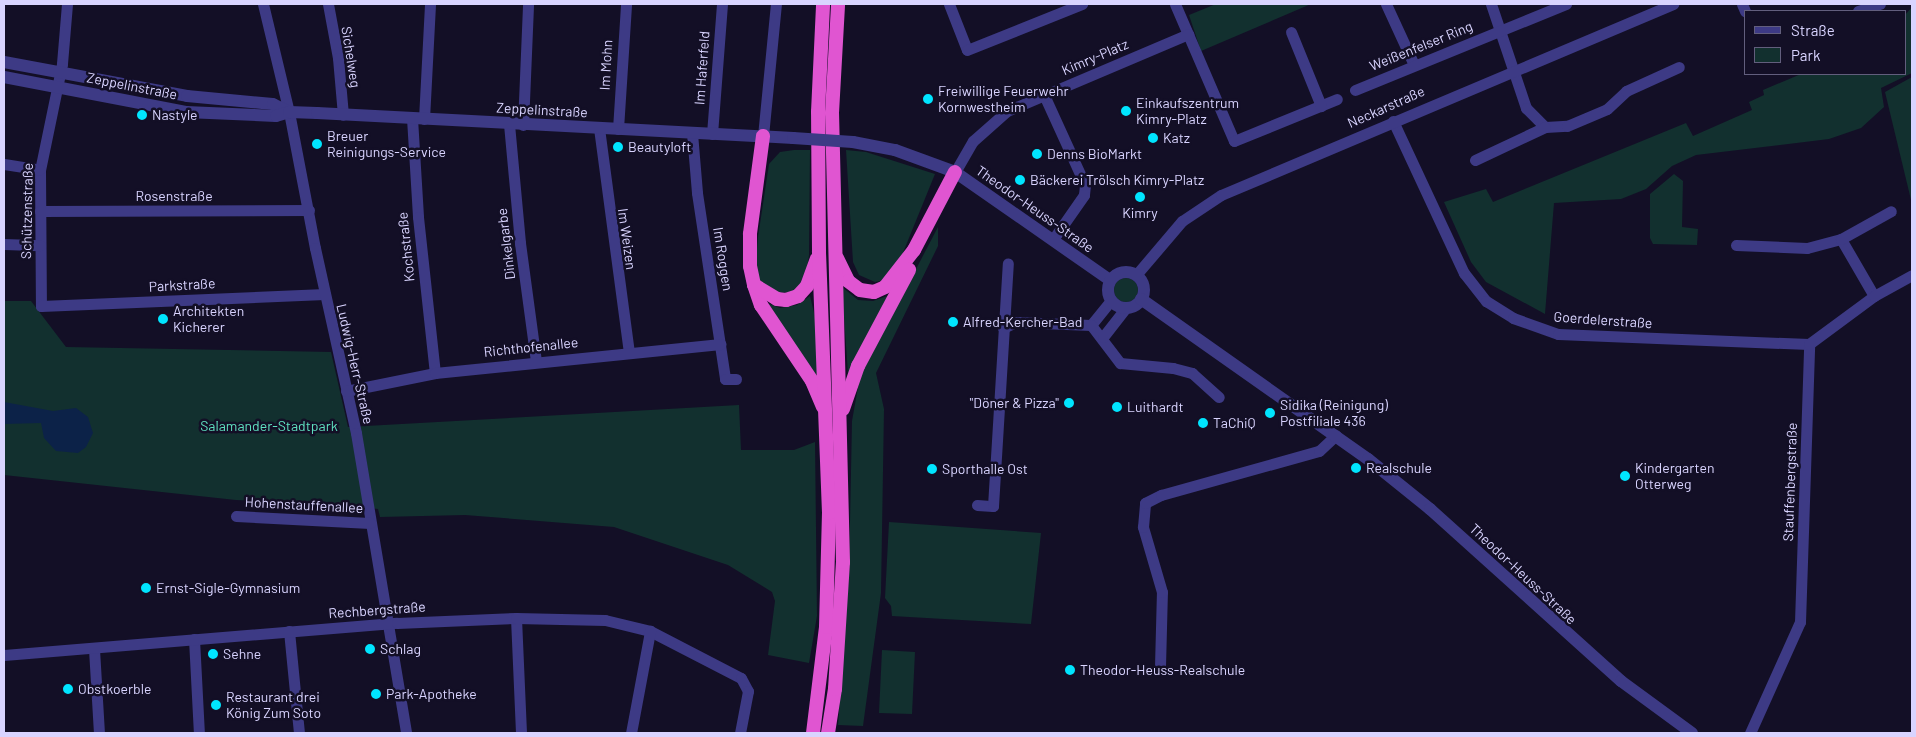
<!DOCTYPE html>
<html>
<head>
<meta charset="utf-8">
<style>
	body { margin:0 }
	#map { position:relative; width:1916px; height:737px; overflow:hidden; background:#130f26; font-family:Barlow,sans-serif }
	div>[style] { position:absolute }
	.green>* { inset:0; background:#12302f }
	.round { border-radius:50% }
	.water>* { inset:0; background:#0c2248 }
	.minor>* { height:11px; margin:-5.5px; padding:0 5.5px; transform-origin:5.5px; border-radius:5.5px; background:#3d3a85 }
	.tertiary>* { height:12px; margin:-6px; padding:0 6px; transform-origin:6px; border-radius:6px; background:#3d3a85 }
	.tertiary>.ring { margin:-6px; padding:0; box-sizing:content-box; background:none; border:12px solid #3d3a85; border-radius:50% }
	.trunk>* { height:14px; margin:-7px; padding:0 7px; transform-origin:7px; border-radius:7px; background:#e055d1 }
	.tertiary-bridge>* { height:12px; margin:-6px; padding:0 6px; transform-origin:6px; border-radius:6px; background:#3d3a85 }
	.dots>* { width:14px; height:14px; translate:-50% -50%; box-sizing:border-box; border:2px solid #130f26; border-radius:50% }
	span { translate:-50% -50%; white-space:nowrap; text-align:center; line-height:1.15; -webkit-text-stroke:5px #130f26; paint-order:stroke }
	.street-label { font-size:14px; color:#d9d4ff }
	.poi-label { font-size:14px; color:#d9d4ff }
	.left { translate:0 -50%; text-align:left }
	.right { translate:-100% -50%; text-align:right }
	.park-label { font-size:14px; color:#5fe0c0 }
	.frame { position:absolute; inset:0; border:5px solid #d9d4ff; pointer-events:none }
	.legend { position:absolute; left:1744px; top:10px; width:162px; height:65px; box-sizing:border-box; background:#130f26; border:1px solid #625e7d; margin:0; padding:6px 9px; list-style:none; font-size:15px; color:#d9d4ff }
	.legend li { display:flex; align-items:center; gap:10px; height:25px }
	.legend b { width:25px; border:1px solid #625e7d }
</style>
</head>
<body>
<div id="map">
	<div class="green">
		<i style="clip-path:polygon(1216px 4px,1311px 4px,1201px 51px,1189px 15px)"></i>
		<i style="clip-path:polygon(1912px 7px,1912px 73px,1881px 88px,1884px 107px,1861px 128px,1829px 139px,1696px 155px,1672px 166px,1646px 189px,1621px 199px,1554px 203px,1545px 314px,1486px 282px,1471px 262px,1444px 202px,1486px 189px,1493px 202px,1686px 123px,1693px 136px,1752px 110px,1749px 102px,1764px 95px,1763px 90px,1801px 74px,1905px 74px,1905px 15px)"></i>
		<i style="clip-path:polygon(1912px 77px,1912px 204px,1885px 92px)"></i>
		<i style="clip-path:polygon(794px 150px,810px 150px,809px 255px,806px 276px,804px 283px,792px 292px,772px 293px,763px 286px,755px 272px,758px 237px,769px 164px,780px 152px)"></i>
		<i style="clip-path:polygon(846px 150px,866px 152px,935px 174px,900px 260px,885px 280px,875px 282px,859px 275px,853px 262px)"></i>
		<i style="clip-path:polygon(1674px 174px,1683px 181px,1682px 227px,1698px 229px,1697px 245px,1653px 244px,1650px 238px,1650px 194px)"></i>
		<i style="clip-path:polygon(938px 227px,938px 246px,876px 373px,884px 409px,881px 593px,863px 726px,838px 725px,849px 573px,852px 421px,860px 376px)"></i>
		<i class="round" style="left:1114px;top:278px;width:24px;height:24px"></i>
		<i style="clip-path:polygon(842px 287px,858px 300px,873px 301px,890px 295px,848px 374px)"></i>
		<i style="clip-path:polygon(810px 296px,816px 321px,819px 386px,762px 301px,780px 308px,797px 305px)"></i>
		<i style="clip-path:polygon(4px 301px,31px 301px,66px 347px,331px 352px,348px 427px,739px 405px,741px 450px,794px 450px,815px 442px,817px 616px,809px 663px,768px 655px,775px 601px,772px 592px,728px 565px,614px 527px,465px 515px,380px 517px,378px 509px,362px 507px,236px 500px,4px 475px)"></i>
		<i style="clip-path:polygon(889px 522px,1041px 533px,1031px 624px,892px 616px,891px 606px,885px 598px)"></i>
		<i style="clip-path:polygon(882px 650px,915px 652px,912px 714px,879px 713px)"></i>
	</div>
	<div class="water">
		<i style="clip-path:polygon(4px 402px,53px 411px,76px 408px,88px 417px,93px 433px,86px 447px,78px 453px,56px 451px,44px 438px,41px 423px,4px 424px)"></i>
	</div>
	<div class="minor">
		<i style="left:67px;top:4px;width:60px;rotate:94.8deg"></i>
		<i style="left:62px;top:64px;width:108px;rotate:101.7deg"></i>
		<i style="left:40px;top:170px;width:136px;rotate:89.6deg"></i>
		<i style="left:41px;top:306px;width:284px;rotate:-2.4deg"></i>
		<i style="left:263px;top:4px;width:111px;rotate:76.5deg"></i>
		<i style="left:289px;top:112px;width:138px;rotate:79.2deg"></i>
		<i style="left:315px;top:248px;width:189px;rotate:77.5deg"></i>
		<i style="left:356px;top:433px;width:304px;rotate:80.5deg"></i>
		<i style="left:328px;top:4px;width:55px;rotate:79.5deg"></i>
		<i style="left:338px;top:58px;width:57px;rotate:85deg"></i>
		<i style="left:949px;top:4px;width:49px;rotate:68.6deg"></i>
		<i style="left:967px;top:50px;width:124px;rotate:-21.8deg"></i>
		<i style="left:1175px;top:4px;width:149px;rotate:66.7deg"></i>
		<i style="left:1234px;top:141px;width:111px;rotate:-22.2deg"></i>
		<i style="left:1386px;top:4px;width:67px;rotate:65.3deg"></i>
		<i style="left:1491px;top:4px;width:110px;rotate:71.4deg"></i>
		<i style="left:1526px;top:108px;width:27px;rotate:45deg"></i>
		<i style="left:1545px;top:127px;width:22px;rotate:-3deg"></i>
		<i style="left:1567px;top:126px;width:43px;rotate:-23deg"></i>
		<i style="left:1607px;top:109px;width:26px;rotate:-43deg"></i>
		<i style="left:1626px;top:91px;width:58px;rotate:-24.4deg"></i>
		<i style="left:1742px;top:4px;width:8px;rotate:67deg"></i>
		<i style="left:1858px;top:11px;width:23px;rotate:-18deg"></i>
		<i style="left:1291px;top:32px;width:80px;rotate:67.9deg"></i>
		<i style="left:1355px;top:90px;width:228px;rotate:-22.2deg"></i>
		<i style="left:1044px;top:95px;width:99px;rotate:65.5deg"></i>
		<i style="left:1085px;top:185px;width:10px;rotate:96deg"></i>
		<i style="left:1084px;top:195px;width:52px;rotate:124.9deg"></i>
		<i style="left:412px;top:118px;width:99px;rotate:86.5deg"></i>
		<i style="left:418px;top:217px;width:157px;rotate:83.8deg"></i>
		<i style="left:424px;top:119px;width:115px;rotate:-87deg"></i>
		<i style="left:1393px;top:121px;width:168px;rotate:65deg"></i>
		<i style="left:1464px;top:273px;width:36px;rotate:52deg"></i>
		<i style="left:1486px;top:301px;width:32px;rotate:32deg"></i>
		<i style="left:1513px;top:318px;width:48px;rotate:19.6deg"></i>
		<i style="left:1558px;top:334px;width:251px;rotate:2.3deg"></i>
		<i style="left:509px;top:124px;width:120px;rotate:84.7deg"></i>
		<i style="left:520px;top:243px;width:119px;rotate:82.3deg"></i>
		<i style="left:523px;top:125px;width:121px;rotate:-87.6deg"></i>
		<i style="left:599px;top:128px;width:227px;rotate:82.4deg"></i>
		<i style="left:618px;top:129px;width:125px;rotate:-86.3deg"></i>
		<i style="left:692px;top:133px;width:60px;rotate:85.2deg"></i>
		<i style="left:697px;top:193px;width:188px;rotate:81.4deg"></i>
		<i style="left:725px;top:379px;width:11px"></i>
		<i style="left:712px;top:134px;width:130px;rotate:-85.6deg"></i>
		<i style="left:763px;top:136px;width:133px;rotate:-84.4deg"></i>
		<i style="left:1475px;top:160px;width:77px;rotate:-25.2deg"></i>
		<i style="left:4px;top:164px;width:36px;rotate:9deg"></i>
		<i style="left:955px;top:172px;width:36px;rotate:-60deg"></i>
		<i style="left:973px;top:141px;width:45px;rotate:-41.4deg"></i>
		<i style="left:1007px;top:111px;width:197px;rotate:-23deg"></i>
		<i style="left:40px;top:211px;width:269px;rotate:-0.2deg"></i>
		<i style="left:4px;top:244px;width:36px;rotate:2deg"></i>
		<i style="left:1736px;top:245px;width:71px;rotate:2.4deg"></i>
		<i style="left:1807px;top:248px;width:35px;rotate:-15deg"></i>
		<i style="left:1136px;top:275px;width:71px;rotate:-49.6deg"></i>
		<i style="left:1182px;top:221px;width:47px;rotate:-33.7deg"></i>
		<i style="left:1221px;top:195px;width:491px;rotate:-22.9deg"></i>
		<i style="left:1874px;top:296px;width:66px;rotate:-120.1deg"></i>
		<i style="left:1841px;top:239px;width:57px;rotate:-29.2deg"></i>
		<i style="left:1091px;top:325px;width:32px;rotate:-51deg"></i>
		<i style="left:1003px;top:328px;width:14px;rotate:-25deg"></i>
		<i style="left:1016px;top:322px;width:75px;rotate:2.3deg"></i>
		<i style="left:1091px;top:325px;width:48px;rotate:52.7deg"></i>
		<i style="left:1120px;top:363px;width:53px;rotate:5.4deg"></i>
		<i style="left:1173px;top:368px;width:20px;rotate:15deg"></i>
		<i style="left:1192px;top:373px;width:36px;rotate:42deg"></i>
		<i style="left:1103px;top:337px;width:37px;rotate:-52deg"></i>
		<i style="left:346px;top:391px;width:91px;rotate:-11.4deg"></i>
		<i style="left:435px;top:373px;width:287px;rotate:-5.8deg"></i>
		<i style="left:977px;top:505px;width:16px;rotate:4deg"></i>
		<i style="left:993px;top:506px;width:243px;rotate:-86.5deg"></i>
		<i style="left:236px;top:516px;width:134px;rotate:3deg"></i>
		<i style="left:516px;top:618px;width:115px;rotate:87.5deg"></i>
		<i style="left:289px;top:631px;width:102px;rotate:84.4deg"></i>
		<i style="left:194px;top:639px;width:94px;rotate:87deg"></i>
		<i style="left:94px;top:649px;width:84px;rotate:86.6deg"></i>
		<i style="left:4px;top:655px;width:394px;rotate:-4.7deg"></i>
		<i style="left:397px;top:623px;width:119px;rotate:-2.4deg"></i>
		<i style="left:516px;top:618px;width:89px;rotate:1.3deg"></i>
		<i style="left:605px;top:620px;width:46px;rotate:13.7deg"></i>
		<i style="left:650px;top:631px;width:102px;rotate:27.3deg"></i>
		<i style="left:741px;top:678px;width:15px;rotate:62deg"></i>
		<i style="left:748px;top:691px;width:43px;rotate:100.8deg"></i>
		<i style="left:1160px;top:666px;width:74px;rotate:-88.5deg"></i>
		<i style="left:1162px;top:592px;width:68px;rotate:-106.3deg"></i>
		<i style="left:1143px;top:527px;width:24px;rotate:-85deg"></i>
		<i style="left:1145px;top:503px;width:18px;rotate:-27deg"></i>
		<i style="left:1161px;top:495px;width:164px;rotate:-15.6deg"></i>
		<i style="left:1319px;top:451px;width:23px;rotate:-43deg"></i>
		<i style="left:631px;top:733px;width:104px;rotate:-79.4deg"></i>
		<i style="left:1750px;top:733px;width:122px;rotate:-65.8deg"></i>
		<i style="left:1800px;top:622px;width:278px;rotate:-88.1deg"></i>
		<i style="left:1809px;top:344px;width:81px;rotate:-36.4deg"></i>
		<i style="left:1874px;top:296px;width:43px;rotate:-28.9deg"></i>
	</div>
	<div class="tertiary">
		<i style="left:4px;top:62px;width:186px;rotate:10.5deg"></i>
		<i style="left:187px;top:96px;width:86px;rotate:5.3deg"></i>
		<i style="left:273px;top:104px;width:18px;rotate:27deg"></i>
		<i style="left:4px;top:77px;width:185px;rotate:10.9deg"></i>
		<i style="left:186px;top:112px;width:90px;rotate:2.5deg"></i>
		<i style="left:276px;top:116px;width:14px;rotate:-17deg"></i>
		<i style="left:289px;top:112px;width:28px;rotate:2deg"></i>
		<i style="left:317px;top:113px;width:477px;rotate:3deg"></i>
		<i style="left:853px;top:142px;width:43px;rotate:10.8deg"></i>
		<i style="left:895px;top:150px;width:64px;rotate:20.1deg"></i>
		<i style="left:955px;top:172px;width:189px;rotate:34.9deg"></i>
		<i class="ring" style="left:1108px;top:272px;width:24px;height:24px"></i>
		<i style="left:1141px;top:299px;width:278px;rotate:35.2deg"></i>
		<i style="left:1368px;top:459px;width:80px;rotate:38.9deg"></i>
		<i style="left:1430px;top:509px;width:257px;rotate:42deg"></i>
		<i style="left:1621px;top:681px;width:88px;rotate:36.2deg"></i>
	</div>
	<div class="trunk">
		<i style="left:763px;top:136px;width:99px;rotate:97.6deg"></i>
		<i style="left:750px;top:234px;width:32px;rotate:90deg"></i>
		<i style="left:750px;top:266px;width:19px;rotate:78deg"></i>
		<i style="left:754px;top:285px;width:21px;rotate:71deg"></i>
		<i style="left:761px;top:305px;width:92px;rotate:56.1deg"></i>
		<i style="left:812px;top:381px;width:28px;rotate:67deg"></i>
		<i style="left:837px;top:258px;width:25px;rotate:64deg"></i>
		<i style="left:848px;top:281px;width:15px;rotate:37deg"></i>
		<i style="left:860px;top:290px;width:14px;rotate:8deg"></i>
		<i style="left:874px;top:292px;width:12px;rotate:-24deg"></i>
		<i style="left:885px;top:287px;width:47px;rotate:-51.9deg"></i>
		<i style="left:914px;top:250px;width:88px;rotate:-62.3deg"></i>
		<i style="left:754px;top:285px;width:27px;rotate:31deg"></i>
		<i style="left:777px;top:299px;width:9px;rotate:6deg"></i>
		<i style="left:786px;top:300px;width:13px;rotate:-18deg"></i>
		<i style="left:798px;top:296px;width:13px;rotate:-48deg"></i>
		<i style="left:807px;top:286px;width:29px;rotate:-70deg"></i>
		<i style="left:843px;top:409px;width:46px;rotate:-70.8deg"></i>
		<i style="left:858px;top:366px;width:109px;rotate:-62deg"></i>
		<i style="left:813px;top:733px;width:107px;rotate:-83deg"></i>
		<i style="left:826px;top:627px;width:114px;rotate:-88.5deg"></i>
		<i style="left:829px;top:513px;width:262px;rotate:-92.2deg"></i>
		<i style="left:819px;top:251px;width:139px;rotate:-90.4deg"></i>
		<i style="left:818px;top:112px;width:108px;rotate:-87.3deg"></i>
		<i style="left:828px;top:733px;width:45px;rotate:-81deg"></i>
		<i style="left:835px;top:689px;width:127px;rotate:-86.4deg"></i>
		<i style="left:843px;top:562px;width:449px;rotate:-91.4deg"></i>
		<i style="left:832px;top:113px;width:109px;rotate:-86.8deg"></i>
	</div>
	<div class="tertiary-bridge">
		<i style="left:793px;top:138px;width:60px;rotate:3.8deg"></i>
	</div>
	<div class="dots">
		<i style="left:928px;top:99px;background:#00e5ff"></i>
		<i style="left:1126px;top:111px;background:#00e5ff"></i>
		<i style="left:142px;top:115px;background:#00e5ff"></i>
		<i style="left:1153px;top:138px;background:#00e5ff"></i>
		<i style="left:317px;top:144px;background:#00e5ff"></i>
		<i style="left:618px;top:147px;background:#00e5ff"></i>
		<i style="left:1037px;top:154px;background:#00e5ff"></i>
		<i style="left:1020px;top:180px;background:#00e5ff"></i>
		<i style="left:1140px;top:197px;background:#00e5ff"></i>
		<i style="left:163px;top:319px;background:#00e5ff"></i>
		<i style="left:953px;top:322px;background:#00e5ff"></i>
		<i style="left:1069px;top:403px;background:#00e5ff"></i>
		<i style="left:1117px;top:407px;background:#00e5ff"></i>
		<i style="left:1270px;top:413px;background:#00e5ff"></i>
		<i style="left:1203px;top:423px;background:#00e5ff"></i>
		<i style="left:1356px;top:468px;background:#00e5ff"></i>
		<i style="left:932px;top:469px;background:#00e5ff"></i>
		<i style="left:1625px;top:476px;background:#00e5ff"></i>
		<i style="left:146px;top:588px;background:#00e5ff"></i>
		<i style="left:370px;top:649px;background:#00e5ff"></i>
		<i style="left:213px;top:654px;background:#00e5ff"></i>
		<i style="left:1070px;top:670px;background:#00e5ff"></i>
		<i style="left:68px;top:689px;background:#00e5ff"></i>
		<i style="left:376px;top:694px;background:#00e5ff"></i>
		<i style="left:216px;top:705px;background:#00e5ff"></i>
	</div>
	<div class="street-label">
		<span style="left:1421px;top:46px;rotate:-22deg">Weißenfelser Ring</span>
		<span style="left:351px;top:57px;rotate:81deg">Sichelweg</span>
		<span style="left:1095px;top:57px;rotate:-23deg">Kimry-Platz</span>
		<span style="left:606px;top:65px;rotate:-87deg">Im Mohn</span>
		<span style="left:702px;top:68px;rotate:-86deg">Im Haferfeld</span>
		<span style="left:132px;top:86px;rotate:11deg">Zeppelinstraße</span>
		<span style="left:1386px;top:107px;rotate:-24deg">Neckarstraße</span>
		<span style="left:542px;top:110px;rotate:3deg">Zeppelinstraße</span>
		<span style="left:174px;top:196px">Rosenstraße</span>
		<span style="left:1035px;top:209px;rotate:35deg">Theodor-Heuss-Straße</span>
		<span style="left:27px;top:211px;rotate:-89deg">Schützenstraße</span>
		<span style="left:627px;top:239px;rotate:82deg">Im Weizen</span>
		<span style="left:506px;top:244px;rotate:-97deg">Dinkelgarbe</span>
		<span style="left:406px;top:247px;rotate:-96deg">Kochstraße</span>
		<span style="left:723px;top:259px;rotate:81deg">Im Roggen</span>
		<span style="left:182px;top:285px;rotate:-3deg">Parkstraße</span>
		<span style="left:1603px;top:320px;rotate:4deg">Goerdelerstraße</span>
		<span style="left:531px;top:347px;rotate:-6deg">Richthofenallee</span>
		<span style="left:355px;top:364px;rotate:77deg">Ludwig-Herr-Straße</span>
		<span style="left:1790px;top:482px;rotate:-88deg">Stauffenbergstraße</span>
		<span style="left:304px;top:505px;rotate:3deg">Hohenstauffenallee</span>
		<span style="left:1523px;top:574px;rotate:43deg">Theodor-Heuss-Straße</span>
		<span style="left:377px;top:610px;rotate:-4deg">Rechbergstraße</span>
	</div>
	<div class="poi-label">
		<span class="left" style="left:938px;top:99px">Freiwillige Feuerwehr<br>Kornwestheim</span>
		<span class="left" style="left:1136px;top:111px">Einkaufszentrum<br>Kimry-Platz</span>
		<span class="left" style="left:152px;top:115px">Nastyle</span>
		<span class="left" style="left:327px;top:144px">Breuer<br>Reinigungs-Service</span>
		<span class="left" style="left:1163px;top:138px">Katz</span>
		<span class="left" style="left:628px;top:147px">Beautyloft</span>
		<span class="left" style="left:1047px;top:154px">Denns BioMarkt</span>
		<span class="left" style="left:1030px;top:180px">Bäckerei Trölsch Kimry-Platz</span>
		<span style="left:1140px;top:213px">Kimry</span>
		<span class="left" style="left:173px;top:319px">Architekten<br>Kicherer</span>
		<span class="left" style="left:963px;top:322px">Alfred-Kercher-Bad</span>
		<span class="right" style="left:1059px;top:403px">"Döner &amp; Pizza"</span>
		<span class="left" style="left:1280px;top:413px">Sidika (Reinigung)<br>Postfiliale 436</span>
		<span class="left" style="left:1127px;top:407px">Luithardt</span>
		<span class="left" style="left:1213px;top:423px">TaChiQ</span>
		<span class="left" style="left:1366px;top:468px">Realschule</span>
		<span class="left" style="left:1635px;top:476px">Kindergarten<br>Otterweg</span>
		<span class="left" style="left:942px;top:469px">Sporthalle Ost</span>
		<span class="left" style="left:156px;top:588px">Ernst-Sigle-Gymnasium</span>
		<span class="left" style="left:380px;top:649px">Schlag</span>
		<span class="left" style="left:223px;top:654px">Sehne</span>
		<span class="left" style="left:1080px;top:670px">Theodor-Heuss-Realschule</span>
		<span class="left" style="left:78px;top:689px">Obstkoerble</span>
		<span class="left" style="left:386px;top:694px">Park-Apotheke</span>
		<span class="left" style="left:226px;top:705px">Restaurant drei<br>König Zum Soto</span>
	</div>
	<div class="park-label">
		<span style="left:269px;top:426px">Salamander-Stadtpark</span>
	</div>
	<div class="frame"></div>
	<ul class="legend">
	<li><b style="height:6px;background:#3d3a85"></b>Straße</li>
	<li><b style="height:14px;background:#12302f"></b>Park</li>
	</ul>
</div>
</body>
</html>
